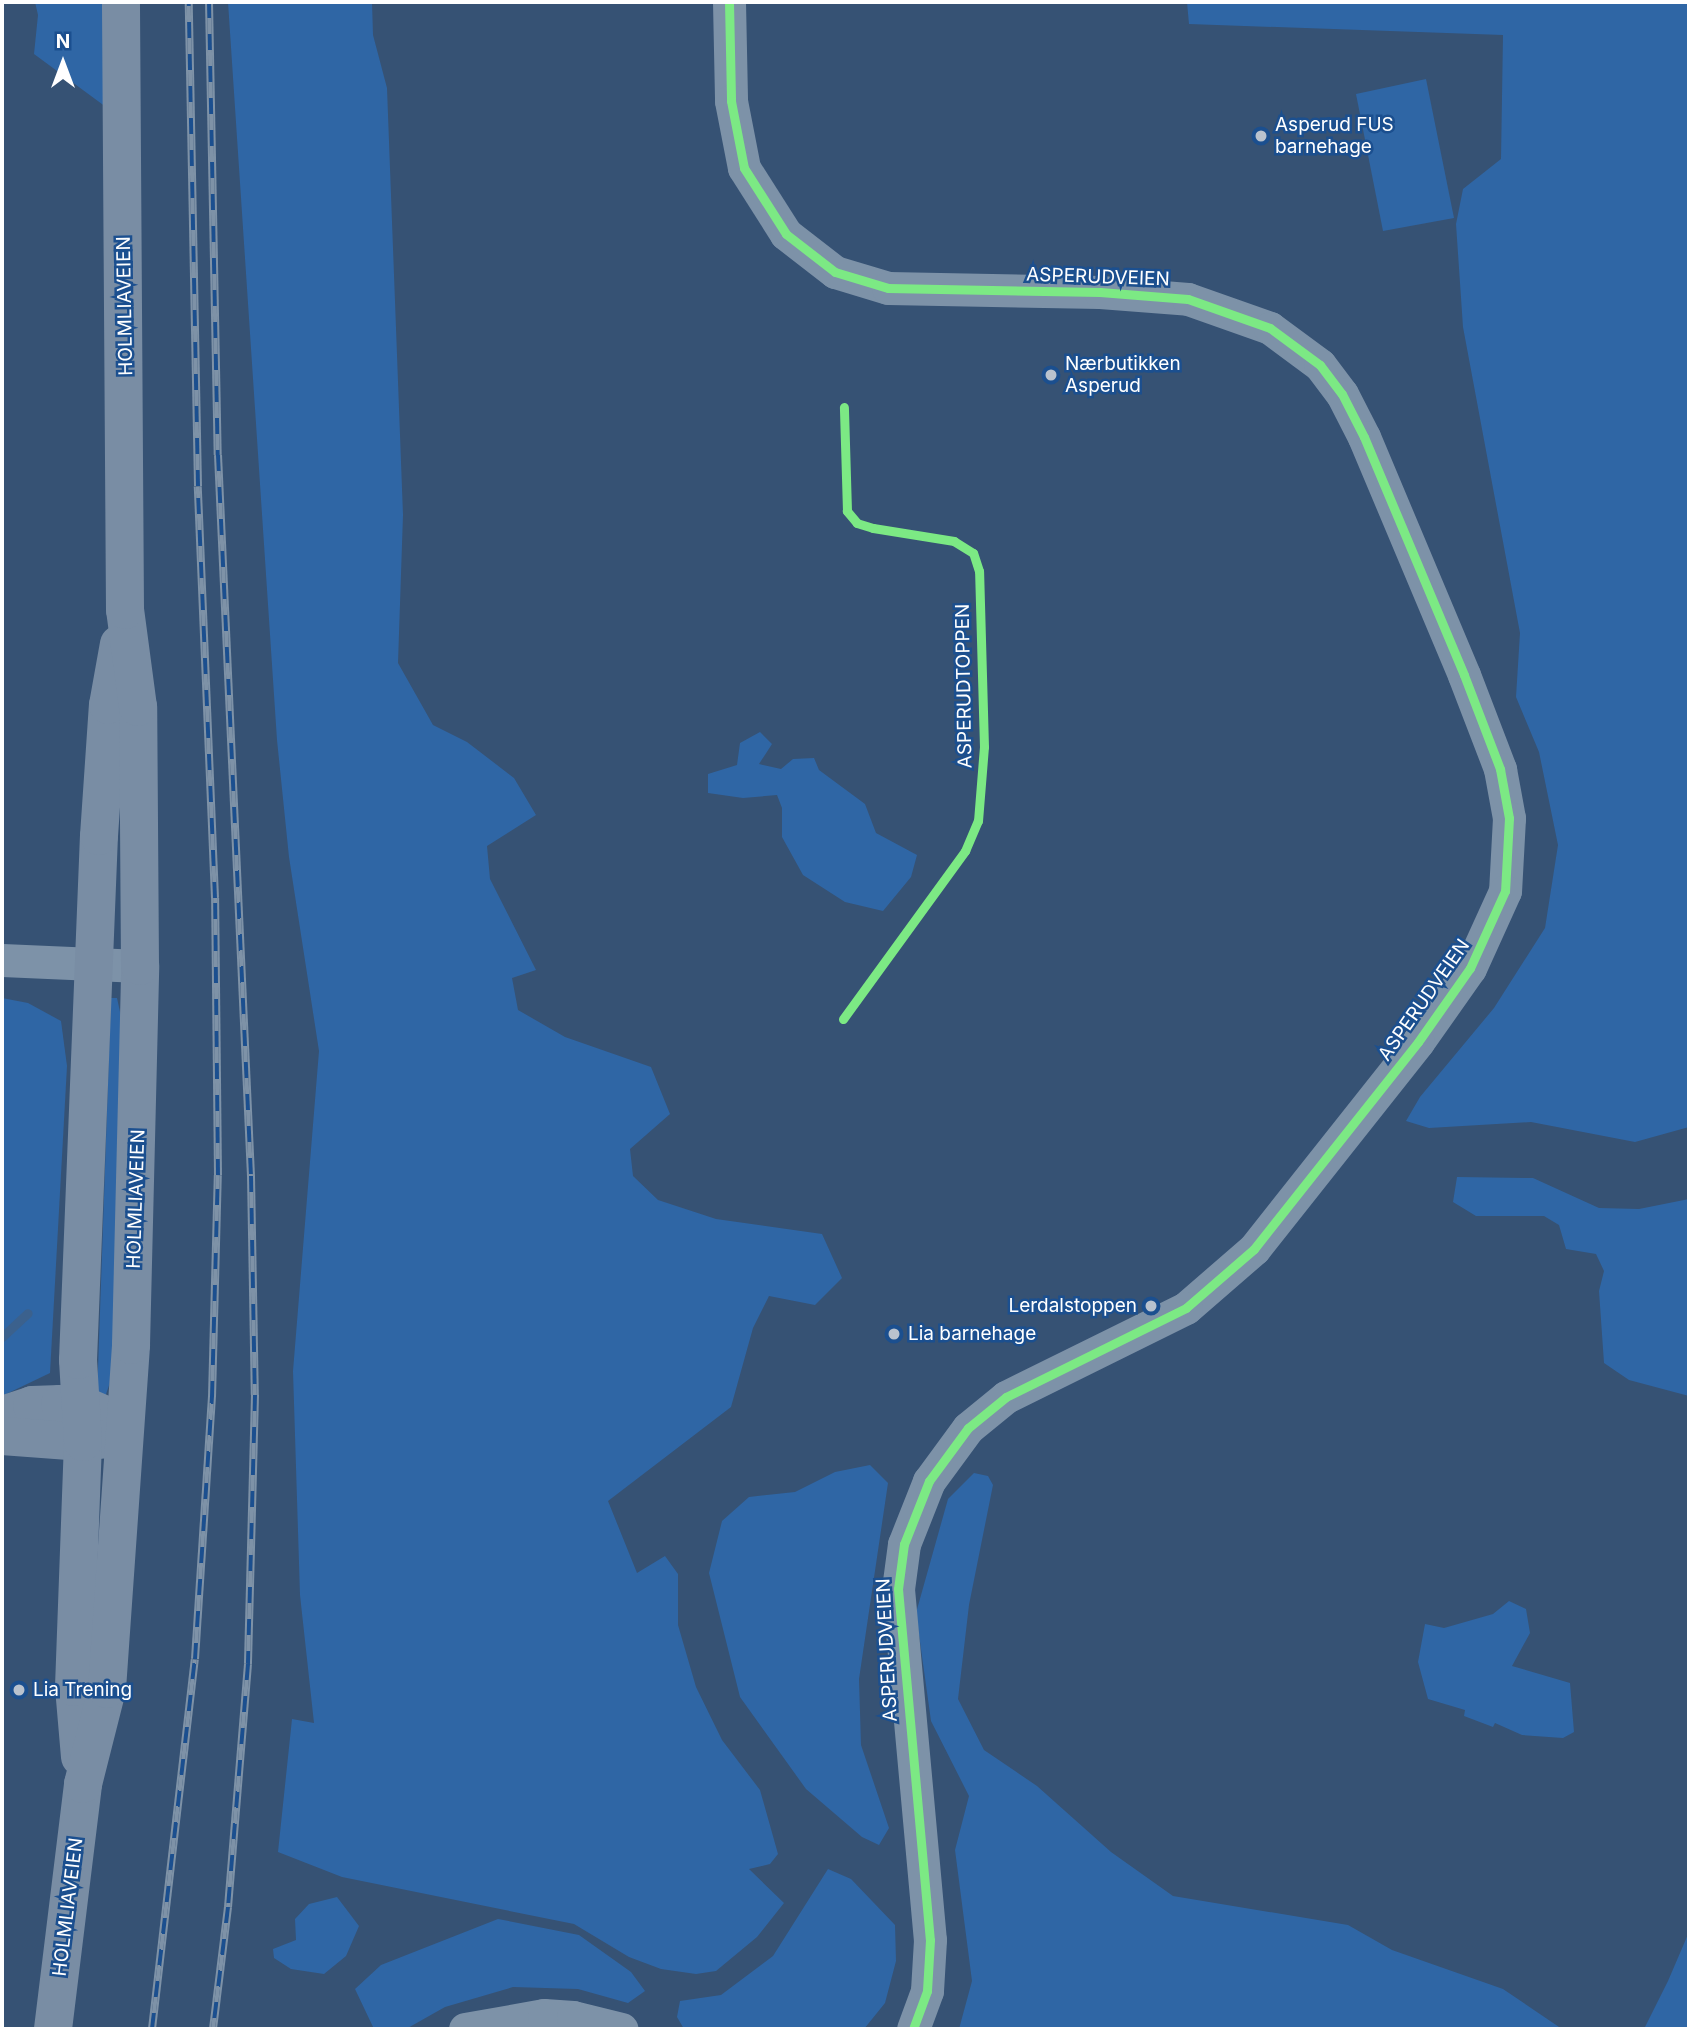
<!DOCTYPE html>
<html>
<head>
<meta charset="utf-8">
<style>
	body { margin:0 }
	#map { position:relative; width:1691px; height:2031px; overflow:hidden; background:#365274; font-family:Inter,sans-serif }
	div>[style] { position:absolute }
	.green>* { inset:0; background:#2f66a5 }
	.stream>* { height:9px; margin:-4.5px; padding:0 4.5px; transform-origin:4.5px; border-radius:4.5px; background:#3b618d }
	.street>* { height:33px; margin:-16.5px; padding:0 16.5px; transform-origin:16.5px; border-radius:16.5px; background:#7d92a8 }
	.secondary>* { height:38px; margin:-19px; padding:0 19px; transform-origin:19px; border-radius:19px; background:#798da4 }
	.rail>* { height:8px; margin-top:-4px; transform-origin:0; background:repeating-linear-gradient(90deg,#1b4f8f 0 16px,#7e92a7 0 32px); box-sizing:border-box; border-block:2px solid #7e92a7 }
	.cycleway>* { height:9px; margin:-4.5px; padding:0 4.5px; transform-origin:4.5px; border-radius:4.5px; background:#7ce984 }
	.dots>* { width:19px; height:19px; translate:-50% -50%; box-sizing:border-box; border:4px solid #1b4f8f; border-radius:50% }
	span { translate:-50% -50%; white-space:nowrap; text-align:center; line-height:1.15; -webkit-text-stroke:5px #1b4f8f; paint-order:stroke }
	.poi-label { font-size:19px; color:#fff }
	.left { translate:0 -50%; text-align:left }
	.right { translate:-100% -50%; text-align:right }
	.street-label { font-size:19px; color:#fff }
	.frame { position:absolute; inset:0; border:4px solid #fff; pointer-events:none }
	.north { position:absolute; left:28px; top:28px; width:70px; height:70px; -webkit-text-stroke:5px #1b4f8f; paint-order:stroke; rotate:0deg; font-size:19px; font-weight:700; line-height:28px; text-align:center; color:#fff }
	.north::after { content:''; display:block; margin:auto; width:24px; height:32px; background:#fff; clip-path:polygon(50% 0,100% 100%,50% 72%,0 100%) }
</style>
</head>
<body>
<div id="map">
	<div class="green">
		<i style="clip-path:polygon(35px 2px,105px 2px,106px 107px,34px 54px,38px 15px)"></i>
		<i style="clip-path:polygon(228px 2px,372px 2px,373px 35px,387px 88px,403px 515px,398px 663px,433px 725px,467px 742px,514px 778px,536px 815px,487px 846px,490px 879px,536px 970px,512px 978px,518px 1010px,565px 1037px,651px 1067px,670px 1114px,630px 1149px,633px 1176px,658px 1200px,716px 1219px,822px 1234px,842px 1278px,815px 1305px,769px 1296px,753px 1328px,731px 1407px,608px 1501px,637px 1573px,665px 1556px,678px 1574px,678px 1625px,696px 1687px,722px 1740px,760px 1790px,778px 1854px,770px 1864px,749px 1869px,784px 1903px,757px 1937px,716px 1971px,696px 1974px,661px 1969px,629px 1957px,574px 1924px,342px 1877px,278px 1852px,292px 1719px,314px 1723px,300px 1595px,293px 1371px,319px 1051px,289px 857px,277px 740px)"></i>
		<i style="clip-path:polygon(1187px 2px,1689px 2px,1689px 1127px,1635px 1142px,1531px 1122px,1429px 1128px,1406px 1121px,1420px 1097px,1494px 1008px,1545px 928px,1558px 845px,1539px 752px,1516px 697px,1520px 633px,1463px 327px,1456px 224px,1463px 189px,1501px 159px,1503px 35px,1189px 24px)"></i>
		<i style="clip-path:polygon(1426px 79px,1454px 218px,1383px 231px,1356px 94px)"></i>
		<i style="clip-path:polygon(760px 732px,772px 744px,759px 764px,781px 769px,793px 759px,814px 758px,819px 770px,865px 804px,876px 833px,917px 855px,911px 877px,883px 911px,845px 902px,803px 875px,782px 837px,782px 808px,777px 795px,743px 798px,708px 793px,708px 774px,737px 765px,740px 743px)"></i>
		<i style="clip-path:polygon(2px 998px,28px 1003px,61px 1021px,67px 1066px,50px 1373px,2px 1396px)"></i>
		<i style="clip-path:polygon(111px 998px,117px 998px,122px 1021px,120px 1354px,105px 1397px,97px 1398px)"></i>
		<i style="clip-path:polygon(1457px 1177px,1533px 1178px,1599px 1208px,1639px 1209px,1689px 1199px,1689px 1396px,1629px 1380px,1604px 1363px,1599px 1291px,1604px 1271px,1596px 1254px,1566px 1249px,1559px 1225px,1544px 1216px,1476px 1216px,1453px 1202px)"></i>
		<i style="clip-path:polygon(870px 1465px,888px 1483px,859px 1679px,861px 1745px,889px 1828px,879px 1845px,862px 1837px,806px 1789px,740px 1697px,709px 1573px,722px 1521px,749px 1497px,795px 1492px,835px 1472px)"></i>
		<i style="clip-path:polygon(974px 1473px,988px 1476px,993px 1485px,969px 1605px,958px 1699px,984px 1750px,1037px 1786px,1111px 1852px,1173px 1896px,1348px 1925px,1392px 1950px,1503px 1989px,1562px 2029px,959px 2029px,972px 1981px,955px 1850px,969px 1796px,931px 1721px,916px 1613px,948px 1499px)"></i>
		<i style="clip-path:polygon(1509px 1601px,1526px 1609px,1530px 1633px,1512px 1666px,1570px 1683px,1574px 1732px,1563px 1738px,1522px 1735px,1495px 1723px,1493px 1727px,1464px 1716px,1465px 1710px,1428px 1699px,1418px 1662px,1425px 1624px,1444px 1628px,1493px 1614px)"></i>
		<i style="clip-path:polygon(828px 1869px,851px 1879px,895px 1925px,896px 1961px,885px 2003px,864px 2029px,684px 2029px,677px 2017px,680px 2001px,721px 1995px,773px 1956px)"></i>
		<i style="clip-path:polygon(337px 1897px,359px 1926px,346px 1956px,324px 1974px,291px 1969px,274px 1958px,273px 1949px,296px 1940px,295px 1919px,309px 1904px)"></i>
		<i style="clip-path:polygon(498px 1919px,579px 1935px,631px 1972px,645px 1991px,628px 2003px,578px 1989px,513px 1987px,445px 2007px,406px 2029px,374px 2029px,355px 1989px,381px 1965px)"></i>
		<i style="clip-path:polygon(1689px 1932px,1689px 2029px,1644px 2029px,1668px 1981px)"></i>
	</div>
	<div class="stream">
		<i style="left:2px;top:1337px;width:35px;rotate:-43deg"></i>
	</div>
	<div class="street">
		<i style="left:729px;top:2px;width:99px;rotate:88.8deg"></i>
		<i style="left:731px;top:101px;width:68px;rotate:79deg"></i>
		<i style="left:744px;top:168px;width:78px;rotate:57.5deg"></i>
		<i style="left:786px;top:234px;width:62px;rotate:37.8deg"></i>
		<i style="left:835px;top:272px;width:55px;rotate:16.8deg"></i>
		<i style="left:888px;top:288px;width:212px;rotate:1.1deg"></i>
		<i style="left:1100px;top:292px;width:88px;rotate:4.5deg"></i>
		<i style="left:1188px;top:299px;width:87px;rotate:19.5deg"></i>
		<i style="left:1270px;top:328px;width:62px;rotate:36.5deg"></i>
		<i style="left:1320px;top:365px;width:36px;rotate:53deg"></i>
		<i style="left:1342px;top:394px;width:48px;rotate:62.9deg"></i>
		<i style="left:1364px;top:437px;width:258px;rotate:67.2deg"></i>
		<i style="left:1464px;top:675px;width:101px;rotate:69deg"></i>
		<i style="left:1500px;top:769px;width:50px;rotate:79.6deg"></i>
		<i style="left:1509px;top:818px;width:73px;rotate:93.1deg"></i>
		<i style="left:1505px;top:891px;width:85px;rotate:114.4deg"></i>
		<i style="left:1470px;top:968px;width:90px;rotate:125.1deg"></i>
		<i style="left:1418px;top:1042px;width:264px;rotate:128.4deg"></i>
		<i style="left:1254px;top:1249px;width:90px;rotate:139.1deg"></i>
		<i style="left:1186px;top:1308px;width:201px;rotate:153.7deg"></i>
		<i style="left:1006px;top:1397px;width:49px;rotate:140.8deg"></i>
		<i style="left:968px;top:1428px;width:66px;rotate:126.3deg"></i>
		<i style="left:929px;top:1481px;width:68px;rotate:111.6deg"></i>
		<i style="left:904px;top:1544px;width:45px;rotate:97.6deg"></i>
		<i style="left:898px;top:1589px;width:352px;rotate:84.8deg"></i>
		<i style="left:930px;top:1940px;width:51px;rotate:93.4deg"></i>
		<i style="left:927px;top:1991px;width:40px;rotate:110.2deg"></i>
		<i style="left:2px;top:960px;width:138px;rotate:2.5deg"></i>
		<i style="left:465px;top:2029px;width:80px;rotate:-10deg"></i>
		<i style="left:544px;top:2015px;width:29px;rotate:4deg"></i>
		<i style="left:573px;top:2017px;width:50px;rotate:13.8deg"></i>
	</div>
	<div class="secondary">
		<i style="left:2px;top:1415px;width:32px;rotate:-18deg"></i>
		<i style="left:32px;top:1405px;width:28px;rotate:-2deg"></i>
		<i style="left:60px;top:1404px;width:20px"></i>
		<i style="left:80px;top:1404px;width:26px;rotate:23deg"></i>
		<i style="left:2px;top:1436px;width:81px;rotate:4.2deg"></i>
		<i style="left:83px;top:1442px;width:23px;rotate:-7deg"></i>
		<i style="left:80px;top:1757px;width:70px;rotate:-94.9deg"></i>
		<i style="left:74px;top:1687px;width:245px;rotate:-87.9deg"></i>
		<i style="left:83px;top:1442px;width:82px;rotate:-93.5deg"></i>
		<i style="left:78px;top:1360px;width:524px;rotate:-87.71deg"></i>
		<i style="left:99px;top:836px;width:131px;rotate:-86.1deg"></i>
		<i style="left:108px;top:705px;width:62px;rotate:-79.8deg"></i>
		<i style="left:53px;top:2029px;width:247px;rotate:-83deg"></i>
		<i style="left:83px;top:1784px;width:98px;rotate:-75.8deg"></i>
		<i style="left:107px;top:1689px;width:345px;rotate:-86deg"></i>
		<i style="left:131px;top:1345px;width:379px;rotate:-88.6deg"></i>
		<i style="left:140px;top:966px;width:259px;rotate:-90.4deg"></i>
		<i style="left:138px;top:707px;width:98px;rotate:-97.6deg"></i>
		<i style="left:125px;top:610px;width:608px;rotate:-90.38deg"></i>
	</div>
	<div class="rail">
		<i style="left:209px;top:2px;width:453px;rotate:88.9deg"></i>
		<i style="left:218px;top:455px;width:722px;rotate:87.38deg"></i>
		<i style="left:251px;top:1176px;width:219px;rotate:89deg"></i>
		<i style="left:255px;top:1395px;width:269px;rotate:91.5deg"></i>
		<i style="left:248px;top:1664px;width:244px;rotate:94.7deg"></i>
		<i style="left:228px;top:1907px;width:123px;rotate:97deg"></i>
		<i style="left:152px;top:2029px;width:372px;rotate:-83.4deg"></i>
		<i style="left:195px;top:1659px;width:263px;rotate:-86.3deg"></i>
		<i style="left:212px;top:1397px;width:222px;rotate:-88.5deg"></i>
		<i style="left:218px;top:1175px;width:277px;rotate:-90.6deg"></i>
		<i style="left:215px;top:898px;width:412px;rotate:-92.4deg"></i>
		<i style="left:198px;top:486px;width:484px;rotate:-91.1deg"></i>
	</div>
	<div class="cycleway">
		<i style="left:729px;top:2px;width:99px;rotate:88.8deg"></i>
		<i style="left:731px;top:101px;width:68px;rotate:79deg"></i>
		<i style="left:744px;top:168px;width:78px;rotate:57.5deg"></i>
		<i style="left:786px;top:234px;width:62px;rotate:37.8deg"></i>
		<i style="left:835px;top:272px;width:55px;rotate:16.8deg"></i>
		<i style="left:888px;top:288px;width:212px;rotate:1.1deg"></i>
		<i style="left:1100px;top:292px;width:88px;rotate:4.5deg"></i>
		<i style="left:1188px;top:299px;width:87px;rotate:19.5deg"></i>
		<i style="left:1270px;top:328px;width:62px;rotate:36.5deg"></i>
		<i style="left:1320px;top:365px;width:36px;rotate:53deg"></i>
		<i style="left:1342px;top:394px;width:48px;rotate:62.9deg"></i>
		<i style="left:1364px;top:437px;width:258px;rotate:67.2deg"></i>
		<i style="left:1464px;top:675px;width:101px;rotate:69deg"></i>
		<i style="left:1500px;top:769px;width:50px;rotate:79.6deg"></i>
		<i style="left:1509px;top:818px;width:73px;rotate:93.1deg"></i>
		<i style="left:1505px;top:891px;width:85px;rotate:114.4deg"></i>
		<i style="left:1470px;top:968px;width:90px;rotate:125.1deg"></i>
		<i style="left:1418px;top:1042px;width:264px;rotate:128.4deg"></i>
		<i style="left:1254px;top:1249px;width:90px;rotate:139.1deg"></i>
		<i style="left:1186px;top:1308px;width:201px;rotate:153.7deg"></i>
		<i style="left:1006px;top:1397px;width:49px;rotate:140.8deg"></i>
		<i style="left:968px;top:1428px;width:66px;rotate:126.3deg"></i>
		<i style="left:929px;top:1481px;width:68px;rotate:111.6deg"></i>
		<i style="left:904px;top:1544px;width:45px;rotate:97.6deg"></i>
		<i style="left:898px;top:1589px;width:352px;rotate:84.8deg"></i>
		<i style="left:930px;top:1940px;width:51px;rotate:93.4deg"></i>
		<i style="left:927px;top:1991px;width:40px;rotate:110.2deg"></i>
		<i style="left:843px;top:1019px;width:208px;rotate:-54deg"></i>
		<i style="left:965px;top:851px;width:33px;rotate:-67deg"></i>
		<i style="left:978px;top:821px;width:74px;rotate:-85.4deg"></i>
		<i style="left:984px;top:747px;width:176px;rotate:-91.6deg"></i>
		<i style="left:979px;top:571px;width:19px;rotate:-108deg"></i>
		<i style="left:973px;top:553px;width:22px;rotate:-148deg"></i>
		<i style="left:954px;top:541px;width:82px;rotate:-170.9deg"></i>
		<i style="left:873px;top:528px;width:17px;rotate:-163deg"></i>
		<i style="left:857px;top:523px;width:16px;rotate:-130deg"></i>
		<i style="left:847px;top:511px;width:104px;rotate:-91.7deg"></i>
	</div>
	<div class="dots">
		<i style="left:1261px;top:136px;background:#b9c2ce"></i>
		<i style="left:1051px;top:375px;background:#b9c2ce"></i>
		<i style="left:1151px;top:1306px;background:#b9c2ce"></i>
		<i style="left:894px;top:1334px;background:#b9c2ce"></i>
		<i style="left:19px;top:1690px;background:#b9c2ce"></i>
	</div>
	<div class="poi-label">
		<span class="left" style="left:1275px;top:136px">Asperud FUS<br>barnehage</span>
		<span class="left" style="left:1065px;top:375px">Nærbutikken<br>Asperud</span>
		<span class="right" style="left:1137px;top:1306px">Lerdalstoppen</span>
		<span class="left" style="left:908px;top:1334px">Lia barnehage</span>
		<span class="left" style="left:33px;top:1690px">Lia Trening</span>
	</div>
	<div class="street-label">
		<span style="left:1098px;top:277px;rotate:2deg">ASPERUDVEIEN</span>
		<span style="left:125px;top:306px;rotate:-91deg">HOLMLIAVEIEN</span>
		<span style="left:964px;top:686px;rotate:-91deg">ASPERUDTOPPEN</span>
		<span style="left:1424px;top:1000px;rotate:-55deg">ASPERUDVEIEN</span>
		<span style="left:136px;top:1199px;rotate:-88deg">HOLMLIAVEIEN</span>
		<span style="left:887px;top:1650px;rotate:-93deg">ASPERUDVEIEN</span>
		<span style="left:68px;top:1907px;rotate:-83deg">HOLMLIAVEIEN</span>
	</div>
	<div class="frame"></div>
	<div class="north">N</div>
</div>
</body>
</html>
